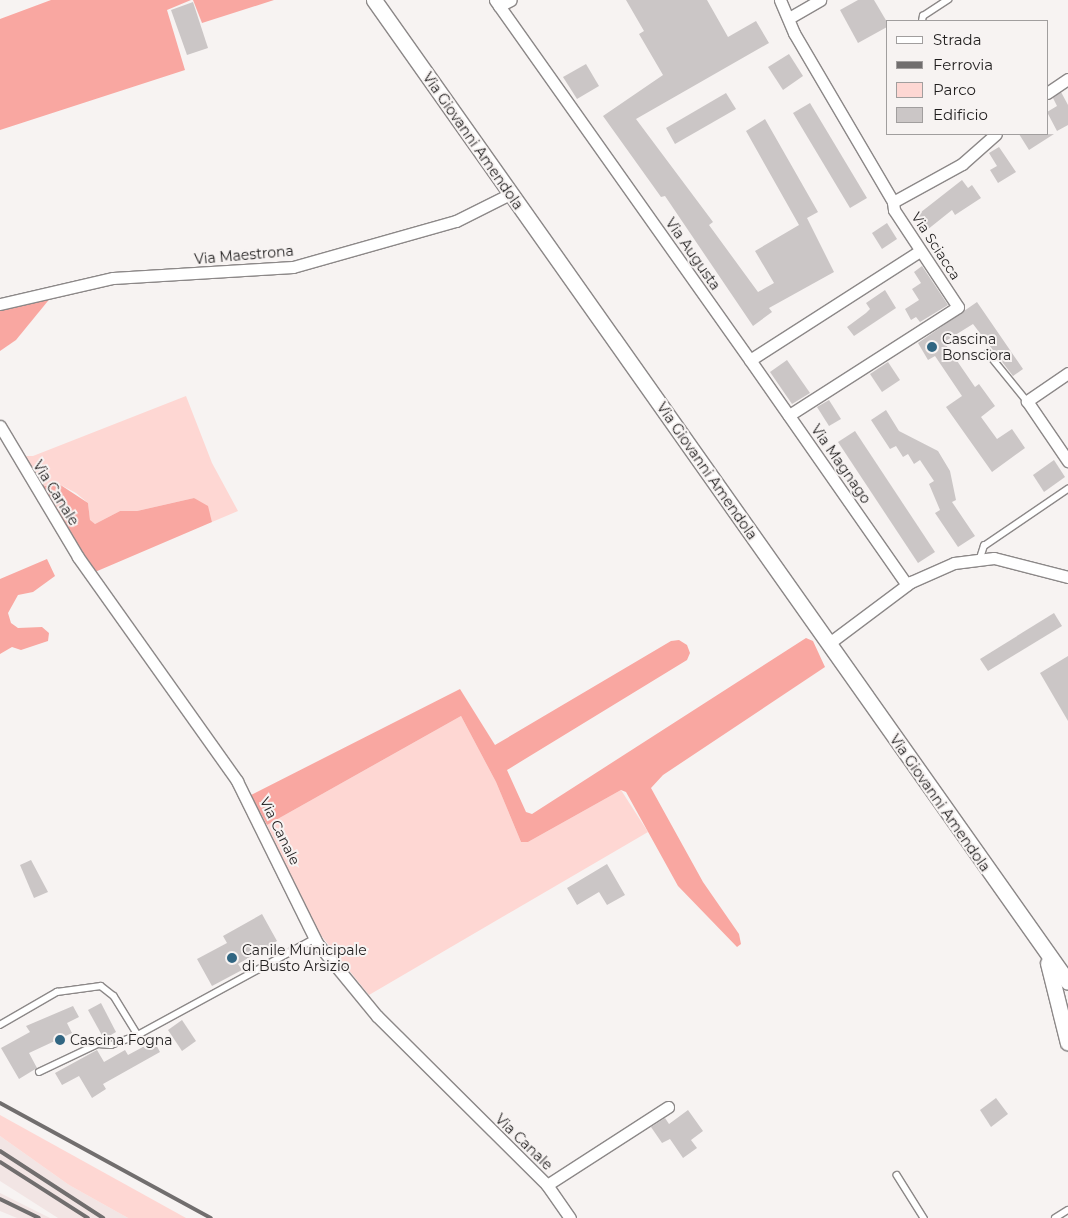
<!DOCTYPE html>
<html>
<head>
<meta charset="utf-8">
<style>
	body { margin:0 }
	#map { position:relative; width:1068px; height:1218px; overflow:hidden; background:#f7f3f2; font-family:Montserrat,sans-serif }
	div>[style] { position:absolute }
	.built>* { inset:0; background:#f2e5e4 }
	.green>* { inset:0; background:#fed7d3 }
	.forest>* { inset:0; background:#f9a7a1 }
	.building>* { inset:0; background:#cbc6c6 }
	.roads { filter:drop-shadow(1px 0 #8c8888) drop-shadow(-1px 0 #8c8888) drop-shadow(0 1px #8c8888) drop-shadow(0 -1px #8c8888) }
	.service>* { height:5.5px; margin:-2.75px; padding:0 2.75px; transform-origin:2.75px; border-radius:2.75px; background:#fff }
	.minor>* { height:11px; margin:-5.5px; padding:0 5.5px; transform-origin:5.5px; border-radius:5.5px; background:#fff }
	.secondary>* { height:15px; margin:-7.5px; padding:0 7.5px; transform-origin:7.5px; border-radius:7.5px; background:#fff }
	.rail>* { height:4px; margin:-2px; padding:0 2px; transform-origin:2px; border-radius:2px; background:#716e6e }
	.dots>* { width:14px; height:14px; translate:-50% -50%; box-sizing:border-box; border:2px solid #f7f3f2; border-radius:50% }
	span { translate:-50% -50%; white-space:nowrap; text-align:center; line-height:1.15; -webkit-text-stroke:4px #f7f3f2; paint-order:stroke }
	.street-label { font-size:14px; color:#211f1f }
	.poi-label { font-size:14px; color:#211f1f }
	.left { translate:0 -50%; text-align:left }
	.legend { position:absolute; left:886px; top:20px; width:162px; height:115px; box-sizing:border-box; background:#f7f3f2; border:1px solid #a19e9e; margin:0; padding:6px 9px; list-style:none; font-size:15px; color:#211f1f }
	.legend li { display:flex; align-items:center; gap:10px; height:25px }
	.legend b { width:25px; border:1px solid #a19e9e }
</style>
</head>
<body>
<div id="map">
	<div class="built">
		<i style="clip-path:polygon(0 1136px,69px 1185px,128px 1218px,58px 1218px,0 1181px)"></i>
		<i style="clip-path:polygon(0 1193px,50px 1218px,17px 1218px,0 1211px)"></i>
	</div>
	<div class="green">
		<i style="clip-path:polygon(186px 396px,212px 463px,238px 511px,212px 522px,210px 515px,194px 498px,137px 511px,120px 511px,95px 524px,90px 521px,88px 503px,76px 493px,59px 484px,39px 487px,21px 456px,33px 456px)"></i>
		<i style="clip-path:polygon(461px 716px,496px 782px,521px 842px,528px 842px,621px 790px,648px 832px,369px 995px,315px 928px,267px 825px)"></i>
		<i style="clip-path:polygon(0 1115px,186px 1218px,128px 1218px,69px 1185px,0 1136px)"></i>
	</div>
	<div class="forest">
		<i style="clip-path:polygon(51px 0,191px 0,167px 10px,185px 70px,0 130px,0 19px)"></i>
		<i style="clip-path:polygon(193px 0,274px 0,202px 23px)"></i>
		<i style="clip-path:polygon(52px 296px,16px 340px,0 351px,0 309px)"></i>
		<i style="clip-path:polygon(59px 484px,88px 503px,90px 520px,95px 524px,120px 511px,137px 511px,194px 498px,208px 506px,212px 522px,95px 572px,39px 487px)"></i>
		<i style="clip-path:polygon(47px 559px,55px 576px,33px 592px,18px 595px,8px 613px,11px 623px,18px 628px,42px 627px,49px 633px,48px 641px,21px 650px,12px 647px,0 654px,0 579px)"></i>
		<i style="clip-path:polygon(806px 638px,813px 641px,825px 667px,663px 775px,651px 788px,703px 882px,739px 934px,741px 944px,737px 947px,678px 886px,626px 792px,621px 790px,528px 842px,521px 842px,496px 782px,461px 716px,267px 825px,251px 795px,460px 689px,495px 745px,671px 641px,679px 640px,687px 645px,690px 653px,687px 660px,507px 770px,526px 812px,532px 814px)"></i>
	</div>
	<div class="building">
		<i style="clip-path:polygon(626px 0,707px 0,728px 37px,756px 21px,769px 43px,636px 119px,713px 222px,709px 225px,758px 292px,774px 283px,755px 251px,799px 225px,746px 131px,765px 119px,818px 212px,807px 218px,834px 272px,769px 308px,772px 312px,753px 326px,665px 196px,661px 197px,603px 116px,663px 75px,639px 34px,644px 31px)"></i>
		<i style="clip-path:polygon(858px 0,874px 0,887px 22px,887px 27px,858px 43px,840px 10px)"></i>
		<i style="clip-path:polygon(193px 2px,208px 48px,187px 55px,171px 10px)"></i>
		<i style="clip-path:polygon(789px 54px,803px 76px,783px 90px,768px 67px)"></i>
		<i style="clip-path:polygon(586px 64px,599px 86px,577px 99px,563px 77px)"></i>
		<i style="clip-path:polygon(1061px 92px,1068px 105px,1068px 125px,1057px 131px,1047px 112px,1057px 106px,1053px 98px)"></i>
		<i style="clip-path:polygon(726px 93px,736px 109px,675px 144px,666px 128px)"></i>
		<i style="clip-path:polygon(810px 103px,867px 198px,850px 208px,793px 113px)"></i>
		<i style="clip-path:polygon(1019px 134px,1054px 134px,1029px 150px)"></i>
		<i style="clip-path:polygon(999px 147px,1016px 172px,998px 183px,990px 170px,997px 166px,989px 153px)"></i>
		<i style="clip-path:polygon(962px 180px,968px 188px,972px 185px,981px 198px,955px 215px,952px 210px,927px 230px,916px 216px)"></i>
		<i style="clip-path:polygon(887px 223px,897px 239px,882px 249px,872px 233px)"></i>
		<i style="clip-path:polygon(922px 266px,948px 305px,920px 322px,916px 317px,911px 320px,905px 309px,919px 300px,912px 289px,921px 283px,914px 272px)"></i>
		<i style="clip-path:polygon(885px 290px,896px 308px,854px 336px,847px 327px,866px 313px,870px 309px,866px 303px)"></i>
		<i style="clip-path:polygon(977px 302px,1023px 369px,1013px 376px,973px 324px,944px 342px,975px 387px,979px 384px,995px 406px,981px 417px,997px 439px,1012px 429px,1025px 448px,992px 472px,946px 407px,962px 396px,935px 356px,928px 360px,918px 343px)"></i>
		<i style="clip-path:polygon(787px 360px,810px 393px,792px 404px,770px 372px)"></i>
		<i style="clip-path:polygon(888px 362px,900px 380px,882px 392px,870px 374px)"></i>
		<i style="clip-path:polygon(829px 400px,841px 419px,829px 426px,817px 407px)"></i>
		<i style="clip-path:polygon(886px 410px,899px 431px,938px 451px,950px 471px,956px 500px,952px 502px,975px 536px,958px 547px,935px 513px,940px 510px,929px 484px,934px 481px,920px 460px,914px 464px,908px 454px,903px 457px,896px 446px,890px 449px,871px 420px)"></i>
		<i style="clip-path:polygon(855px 431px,935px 552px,918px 563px,838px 442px)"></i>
		<i style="clip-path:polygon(1054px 460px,1065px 477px,1044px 492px,1033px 475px)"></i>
		<i style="clip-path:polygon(1054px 613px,1062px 626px,988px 671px,980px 659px)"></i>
		<i style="clip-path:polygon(1068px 656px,1068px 721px,1040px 673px)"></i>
		<i style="clip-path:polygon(31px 860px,48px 892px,34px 898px,20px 865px)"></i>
		<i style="clip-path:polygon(607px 864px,625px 895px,607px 905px,599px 892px,577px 905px,567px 888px)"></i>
		<i style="clip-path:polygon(262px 914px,277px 941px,238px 964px,242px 970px,212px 986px,197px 959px,227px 943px,223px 936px)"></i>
		<i style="clip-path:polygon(101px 1003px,116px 1032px,104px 1039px,88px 1010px)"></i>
		<i style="clip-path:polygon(73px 1006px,79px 1017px,67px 1023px,72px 1033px,29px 1053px,37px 1068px,19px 1079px,1px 1048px,30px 1032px,26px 1026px)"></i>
		<i style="clip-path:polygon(182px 1020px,196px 1041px,182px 1051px,168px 1030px)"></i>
		<i style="clip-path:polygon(154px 1041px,160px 1052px,103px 1084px,106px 1089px,92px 1098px,79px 1076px,62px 1085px,55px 1073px,97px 1050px,104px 1062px,125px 1050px,128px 1055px)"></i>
		<i style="clip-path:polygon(996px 1098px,1008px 1114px,991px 1127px,980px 1110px)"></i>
		<i style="clip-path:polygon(688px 1110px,703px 1131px,691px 1140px,697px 1148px,683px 1158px,670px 1139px,662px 1143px,651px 1127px,665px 1118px,669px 1124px)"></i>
	</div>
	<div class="roads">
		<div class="service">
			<i style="left:922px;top:21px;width:5px;rotate:-79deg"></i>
			<i style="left:923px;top:16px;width:30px;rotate:-33deg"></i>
			<i style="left:988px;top:353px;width:62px;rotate:50.9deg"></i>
			<i style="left:980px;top:558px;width:13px;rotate:-72deg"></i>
			<i style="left:984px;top:546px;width:102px;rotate:-34.2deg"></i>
			<i style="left:0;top:1025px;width:66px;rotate:-30.1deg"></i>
			<i style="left:57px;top:992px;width:44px;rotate:-7.8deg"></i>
			<i style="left:101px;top:986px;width:16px;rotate:38deg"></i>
			<i style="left:114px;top:996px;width:46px;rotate:58.4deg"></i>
			<i style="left:138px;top:1035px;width:200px;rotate:-28.6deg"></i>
			<i style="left:39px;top:1072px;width:65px;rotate:-25.4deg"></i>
			<i style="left:98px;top:1044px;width:13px;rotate:4deg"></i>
			<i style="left:111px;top:1045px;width:29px;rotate:-20deg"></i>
			<i style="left:897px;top:1175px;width:51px;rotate:57.9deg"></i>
			<i style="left:1055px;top:1218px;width:15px;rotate:-32deg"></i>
		</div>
		<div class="minor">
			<i style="left:495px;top:0;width:441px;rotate:54.7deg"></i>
			<i style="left:750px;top:360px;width:202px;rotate:-32.7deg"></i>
			<i style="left:780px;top:0;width:36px;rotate:67deg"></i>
			<i style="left:794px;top:33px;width:196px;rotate:59.6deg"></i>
			<i style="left:893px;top:202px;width:8px;rotate:83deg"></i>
			<i style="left:894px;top:210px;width:116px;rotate:56.6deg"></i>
			<i style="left:958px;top:307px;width:201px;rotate:147.4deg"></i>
			<i style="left:499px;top:6px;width:13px;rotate:-27deg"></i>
			<i style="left:789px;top:18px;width:36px;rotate:-30deg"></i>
			<i style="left:1047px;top:93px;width:25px;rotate:-34deg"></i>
			<i style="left:893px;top:202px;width:79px;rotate:-28.8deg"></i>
			<i style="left:962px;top:164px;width:45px;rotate:-41.4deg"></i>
			<i style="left:0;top:304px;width:116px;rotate:-13deg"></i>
			<i style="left:113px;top:278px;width:180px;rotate:-3.5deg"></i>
			<i style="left:293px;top:267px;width:169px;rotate:-15.8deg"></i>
			<i style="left:456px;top:221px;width:60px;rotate:-26.6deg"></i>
			<i style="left:750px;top:360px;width:274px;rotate:55.1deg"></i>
			<i style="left:1068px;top:373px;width:50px;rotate:145.7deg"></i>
			<i style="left:1027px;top:401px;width:73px;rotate:55.7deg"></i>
			<i style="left:0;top:426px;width:152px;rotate:59.2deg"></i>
			<i style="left:78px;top:557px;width:275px;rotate:54.6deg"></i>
			<i style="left:237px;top:781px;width:181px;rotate:63.7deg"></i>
			<i style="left:317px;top:943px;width:94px;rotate:50.6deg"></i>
			<i style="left:377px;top:1016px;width:240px;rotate:44.8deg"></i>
			<i style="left:547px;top:1185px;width:40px;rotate:55.1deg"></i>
			<i style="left:828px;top:644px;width:104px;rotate:-36.8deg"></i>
			<i style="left:911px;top:582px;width:47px;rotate:-23.8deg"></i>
			<i style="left:954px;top:563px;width:40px;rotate:-7.1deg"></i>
			<i style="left:994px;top:558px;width:76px;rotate:14.4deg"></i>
			<i style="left:547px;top:1185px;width:144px;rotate:-32.8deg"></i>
		</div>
		<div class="secondary">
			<i style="left:374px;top:0;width:1202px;rotate:54.75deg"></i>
			<i style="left:1048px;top:963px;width:82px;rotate:76deg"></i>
		</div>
	</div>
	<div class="rail">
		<i style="left:0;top:1103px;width:240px;rotate:28.6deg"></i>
		<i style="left:0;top:1151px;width:123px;rotate:33deg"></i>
		<i style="left:0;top:1162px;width:104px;rotate:32.5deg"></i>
		<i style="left:0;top:1199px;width:43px;rotate:26deg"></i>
	</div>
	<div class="dots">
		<i style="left:932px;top:347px;background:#316682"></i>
		<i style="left:232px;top:958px;background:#316682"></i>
		<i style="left:60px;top:1040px;background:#316682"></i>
	</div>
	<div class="street-label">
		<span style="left:473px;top:141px;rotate:55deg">Via Giovanni Amendola</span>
		<span style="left:936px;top:246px;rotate:57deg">Via Sciacca</span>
		<span style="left:693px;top:254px;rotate:55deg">Via Augusta</span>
		<span style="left:244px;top:255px;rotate:-5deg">Via Maestrona</span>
		<span style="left:841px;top:464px;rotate:55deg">Via Magnago</span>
		<span style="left:707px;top:471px;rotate:55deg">Via Giovanni Amendola</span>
		<span style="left:56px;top:493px;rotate:58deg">Via Canale</span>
		<span style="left:940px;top:803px;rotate:55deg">Via Giovanni Amendola</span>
		<span style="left:280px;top:831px;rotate:64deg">Via Canale</span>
		<span style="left:524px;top:1142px;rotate:44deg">Via Canale</span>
	</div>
	<div class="poi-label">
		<span class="left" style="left:942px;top:347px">Cascina<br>Bonsciora</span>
		<span class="left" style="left:242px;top:958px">Canile Municipale<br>di Busto Arsizio</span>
		<span class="left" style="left:70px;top:1040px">Cascina Fogna</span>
	</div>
	<ul class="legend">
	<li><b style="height:6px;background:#fff"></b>Strada</li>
	<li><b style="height:6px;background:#716e6e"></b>Ferrovia</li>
	<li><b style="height:14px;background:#fed7d3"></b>Parco</li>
	<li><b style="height:14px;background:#cbc6c6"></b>Edificio</li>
	</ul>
</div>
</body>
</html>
